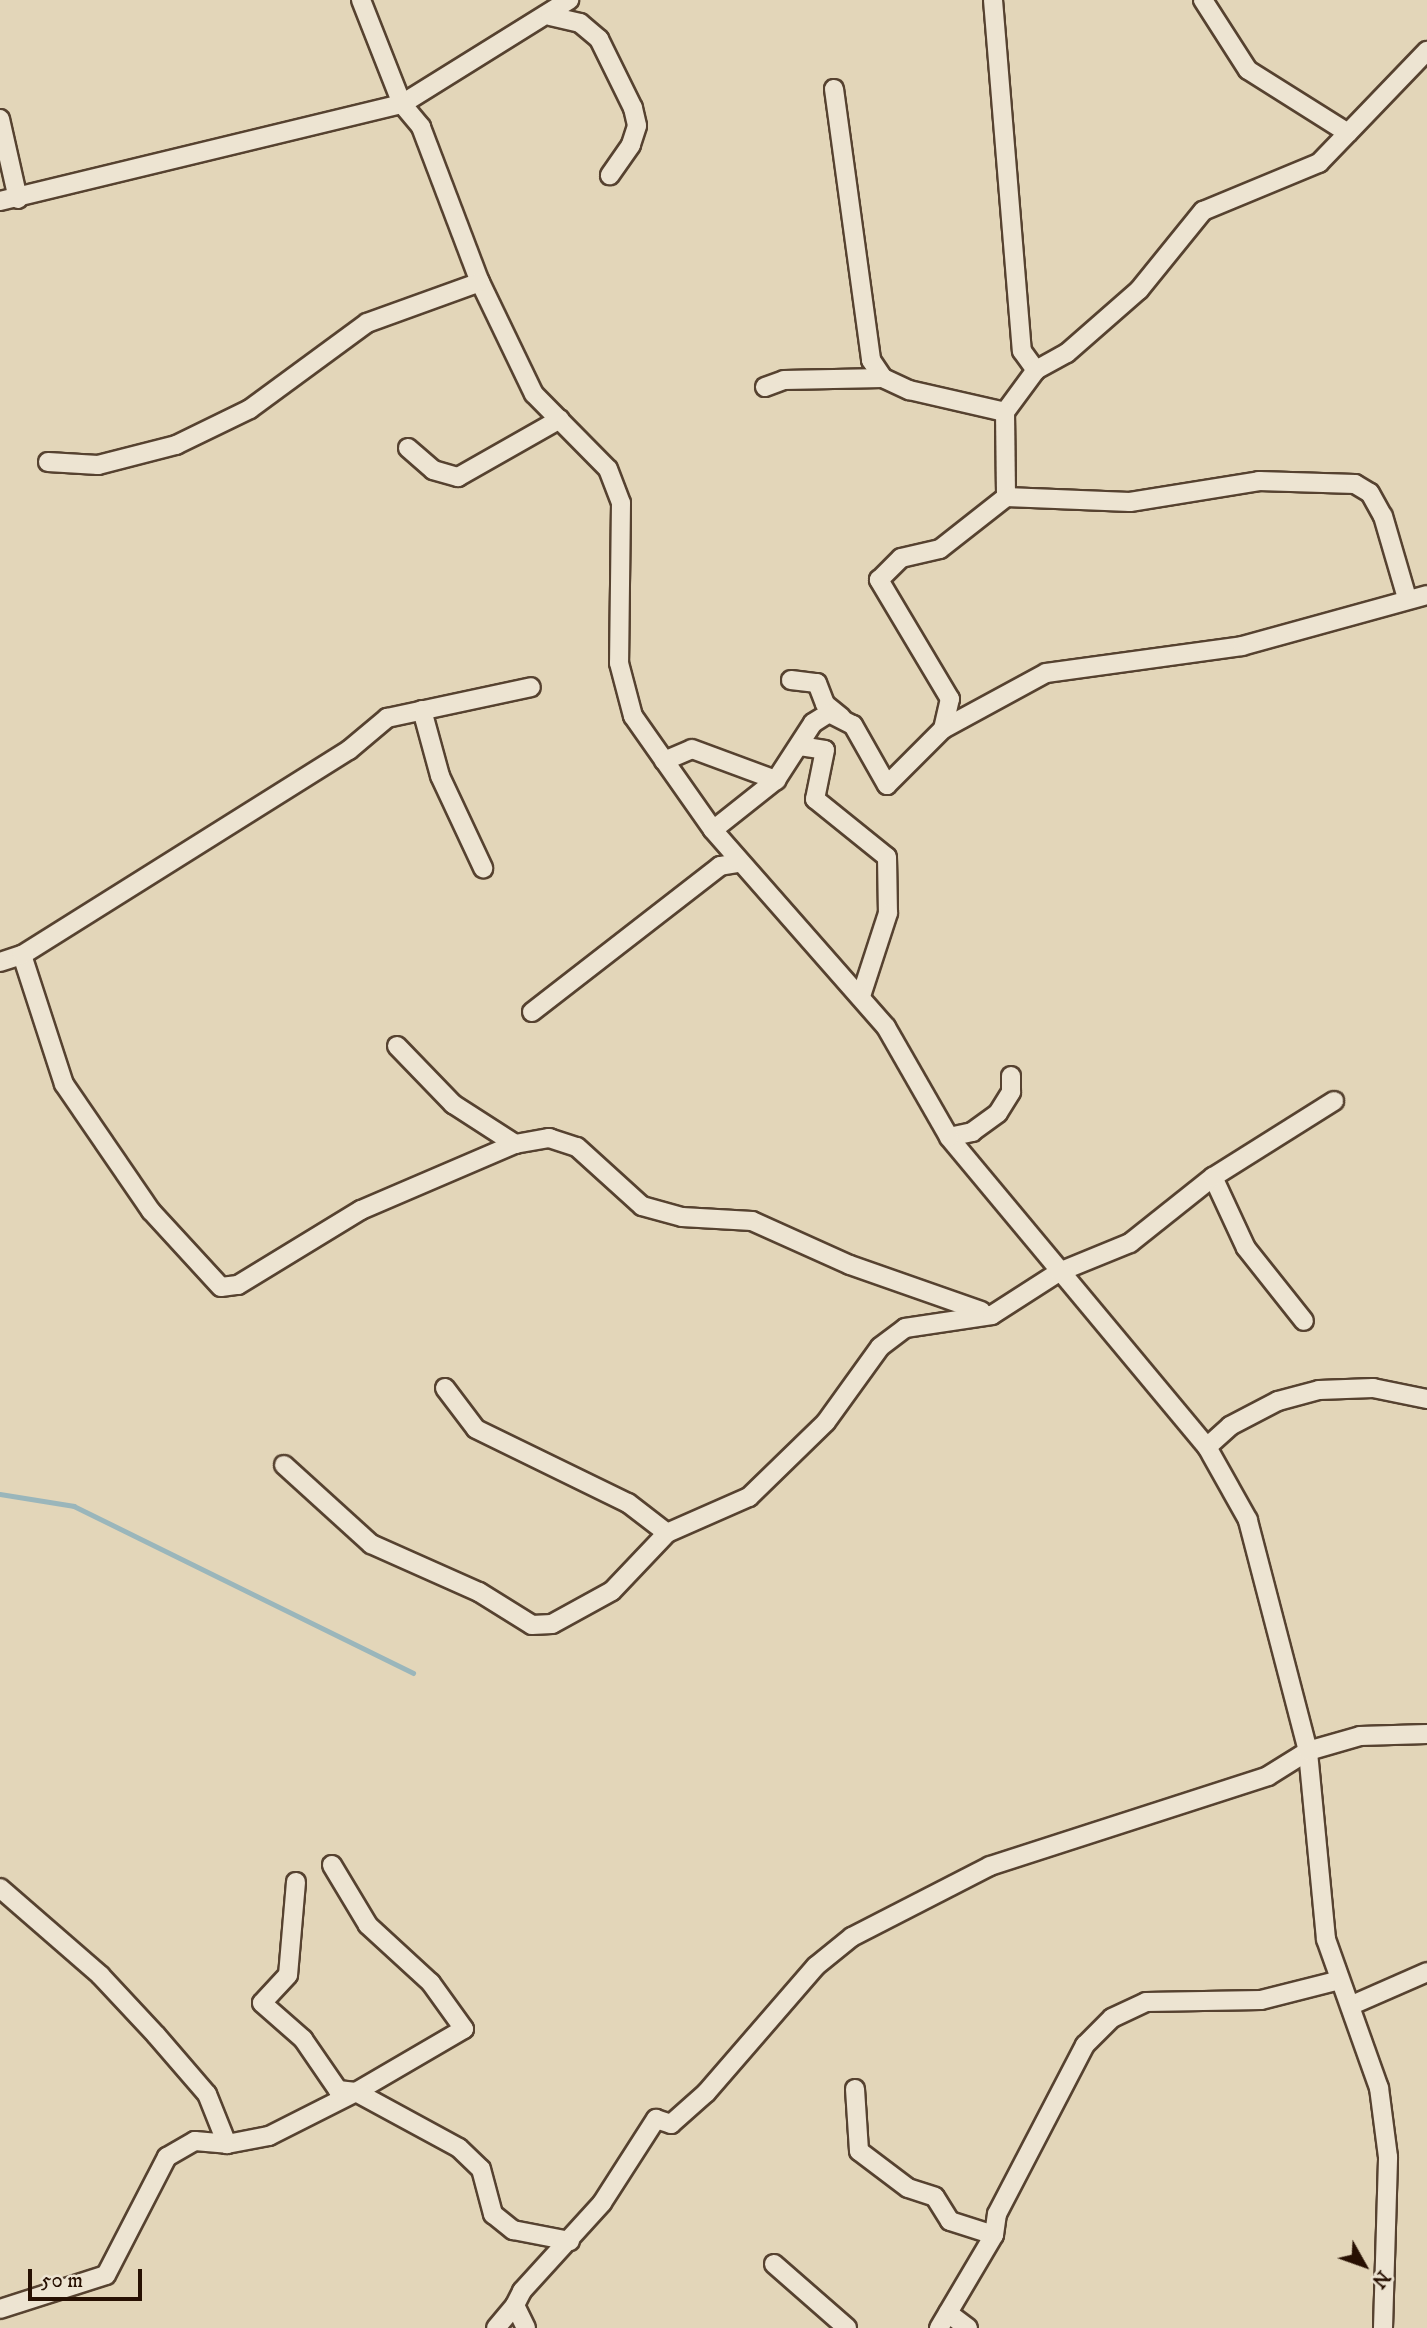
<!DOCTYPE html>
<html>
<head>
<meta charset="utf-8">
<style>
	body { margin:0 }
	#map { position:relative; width:1427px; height:2328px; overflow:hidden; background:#e3d6b9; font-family:"IM FELL DW Pica",serif }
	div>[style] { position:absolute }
	.stream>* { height:4.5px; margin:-2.25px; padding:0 2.25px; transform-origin:2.25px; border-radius:2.25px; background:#9ab6bb }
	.roads { filter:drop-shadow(2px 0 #564230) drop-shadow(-2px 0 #564230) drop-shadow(0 2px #564230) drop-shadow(0 -2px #564230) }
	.minor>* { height:18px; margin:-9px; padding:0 9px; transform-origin:9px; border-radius:9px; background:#ede4d2 }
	span { translate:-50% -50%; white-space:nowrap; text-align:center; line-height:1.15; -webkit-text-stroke:7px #ede4d2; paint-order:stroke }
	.north { position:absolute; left:1329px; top:2230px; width:70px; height:70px; -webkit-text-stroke:5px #ede4d2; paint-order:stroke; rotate:130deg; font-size:19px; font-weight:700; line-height:28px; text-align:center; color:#271002 }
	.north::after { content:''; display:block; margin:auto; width:24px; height:32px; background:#271002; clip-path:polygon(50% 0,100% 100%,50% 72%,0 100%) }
	.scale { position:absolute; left:28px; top:2269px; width:114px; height:32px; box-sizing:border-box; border:4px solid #271002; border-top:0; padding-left:9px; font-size:21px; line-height:24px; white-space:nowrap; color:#271002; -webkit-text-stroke:5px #ede4d2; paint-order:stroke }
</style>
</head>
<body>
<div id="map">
	<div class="stream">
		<i style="left:0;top:1494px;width:75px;rotate:9.2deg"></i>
		<i style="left:74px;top:1506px;width:378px;rotate:26.2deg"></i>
	</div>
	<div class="roads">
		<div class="minor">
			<i style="left:361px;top:0;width:112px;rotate:68.5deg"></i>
			<i style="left:402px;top:104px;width:197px;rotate:-31.9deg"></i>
			<i style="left:993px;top:0;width:352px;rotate:85.3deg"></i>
			<i style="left:1022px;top:351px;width:24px;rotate:54deg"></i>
			<i style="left:1036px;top:370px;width:35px;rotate:-29deg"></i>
			<i style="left:1067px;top:353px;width:96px;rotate:-41.2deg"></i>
			<i style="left:1139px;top:290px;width:102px;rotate:-51deg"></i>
			<i style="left:1203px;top:211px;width:126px;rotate:-22.5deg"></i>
			<i style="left:1319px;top:163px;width:42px;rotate:-46deg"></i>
			<i style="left:1203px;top:0;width:83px;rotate:57.3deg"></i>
			<i style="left:1248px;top:70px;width:118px;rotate:32.2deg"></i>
			<i style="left:1348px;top:133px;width:114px;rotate:-46.1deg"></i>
			<i style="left:550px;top:16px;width:31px;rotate:13deg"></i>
			<i style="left:580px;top:23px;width:25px;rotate:40deg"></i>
			<i style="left:599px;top:39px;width:77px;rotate:63.8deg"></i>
			<i style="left:633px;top:108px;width:18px;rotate:77deg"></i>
			<i style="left:637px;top:126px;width:20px;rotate:108deg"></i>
			<i style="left:631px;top:145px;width:37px;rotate:125deg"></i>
			<i style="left:834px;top:89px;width:274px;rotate:82.2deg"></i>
			<i style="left:871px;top:360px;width:22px;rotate:56deg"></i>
			<i style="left:883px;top:378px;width:29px;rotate:25deg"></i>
			<i style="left:909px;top:390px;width:98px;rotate:12.9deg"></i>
			<i style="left:1005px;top:412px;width:52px;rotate:-53.6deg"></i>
			<i style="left:0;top:119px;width:82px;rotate:77.3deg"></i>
			<i style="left:0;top:201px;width:414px;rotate:-13.6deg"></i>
			<i style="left:402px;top:104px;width:30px;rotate:50deg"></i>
			<i style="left:421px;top:127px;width:166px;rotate:69.2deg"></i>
			<i style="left:480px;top:282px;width:124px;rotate:64.3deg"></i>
			<i style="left:534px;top:394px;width:105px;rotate:45.4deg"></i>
			<i style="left:608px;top:469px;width:36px;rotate:69deg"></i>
			<i style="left:621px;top:503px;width:160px;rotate:90.7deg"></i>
			<i style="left:619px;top:663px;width:55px;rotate:75.2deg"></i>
			<i style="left:633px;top:716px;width:139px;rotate:54.9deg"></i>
			<i style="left:765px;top:387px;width:20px;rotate:-20deg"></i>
			<i style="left:784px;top:380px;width:99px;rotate:-1.2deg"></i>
			<i style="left:1005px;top:412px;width:85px;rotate:89.3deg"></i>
			<i style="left:408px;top:448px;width:33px;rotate:41deg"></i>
			<i style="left:433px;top:470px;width:26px;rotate:16deg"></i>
			<i style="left:458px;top:477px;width:117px;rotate:-29.6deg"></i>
			<i style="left:48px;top:462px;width:50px;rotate:3.4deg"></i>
			<i style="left:98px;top:465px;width:81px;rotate:-14.4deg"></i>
			<i style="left:176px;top:445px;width:82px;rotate:-25.9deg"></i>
			<i style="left:250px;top:409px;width:145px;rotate:-36.3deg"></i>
			<i style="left:367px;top:323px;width:120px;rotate:-19.9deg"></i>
			<i style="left:791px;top:680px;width:26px;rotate:7deg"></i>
			<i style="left:817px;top:683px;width:22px;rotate:69deg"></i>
			<i style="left:825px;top:704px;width:21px;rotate:39deg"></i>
			<i style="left:422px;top:710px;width:68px;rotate:74.7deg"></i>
			<i style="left:440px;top:776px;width:102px;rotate:64.9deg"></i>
			<i style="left:943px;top:729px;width:31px;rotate:-77deg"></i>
			<i style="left:950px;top:699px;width:139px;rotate:-120.8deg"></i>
			<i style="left:879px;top:580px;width:31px;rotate:-45deg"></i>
			<i style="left:901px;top:558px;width:40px;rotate:-13deg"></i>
			<i style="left:940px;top:549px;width:84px;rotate:-38.2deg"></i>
			<i style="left:1006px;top:497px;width:124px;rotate:2.3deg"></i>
			<i style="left:1130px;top:502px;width:131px;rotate:-9.2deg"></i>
			<i style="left:1259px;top:481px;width:96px;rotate:1.8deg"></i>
			<i style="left:1355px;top:484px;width:17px;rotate:31deg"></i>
			<i style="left:1370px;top:493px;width:26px;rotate:61deg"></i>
			<i style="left:1383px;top:516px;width:85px;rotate:73.7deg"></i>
			<i style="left:800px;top:746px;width:25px;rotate:9deg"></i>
			<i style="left:825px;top:750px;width:50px;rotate:101.5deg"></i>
			<i style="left:815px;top:799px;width:92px;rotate:38.9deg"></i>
			<i style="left:887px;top:857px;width:56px;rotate:89deg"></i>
			<i style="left:888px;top:913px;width:87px;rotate:108deg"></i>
			<i style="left:664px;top:761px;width:30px;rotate:-23deg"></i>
			<i style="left:692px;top:749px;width:90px;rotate:20.3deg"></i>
			<i style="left:22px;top:955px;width:136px;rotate:72deg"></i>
			<i style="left:64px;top:1084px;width:154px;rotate:55.6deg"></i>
			<i style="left:151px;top:1211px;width:103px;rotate:47.4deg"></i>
			<i style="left:221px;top:1287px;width:17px;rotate:-7deg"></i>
			<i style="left:238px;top:1285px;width:144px;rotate:-31.4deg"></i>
			<i style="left:361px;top:1210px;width:168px;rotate:-23.2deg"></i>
			<i style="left:515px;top:1144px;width:35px;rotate:-10deg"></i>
			<i style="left:549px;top:1138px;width:29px;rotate:18deg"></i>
			<i style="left:577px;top:1147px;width:88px;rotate:42.2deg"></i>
			<i style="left:642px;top:1206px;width:41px;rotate:15.4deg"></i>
			<i style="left:682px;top:1217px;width:70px;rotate:3.3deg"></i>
			<i style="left:752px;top:1221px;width:107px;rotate:24.2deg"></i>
			<i style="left:850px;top:1265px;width:139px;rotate:19.3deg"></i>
			<i style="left:0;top:962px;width:23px;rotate:-18deg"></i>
			<i style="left:22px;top:955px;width:386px;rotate:-32.1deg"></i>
			<i style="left:349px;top:750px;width:50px;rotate:-40.1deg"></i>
			<i style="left:387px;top:718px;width:147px;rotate:-12.1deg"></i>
			<i style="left:532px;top:1012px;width:238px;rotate:-37.8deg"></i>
			<i style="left:720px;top:866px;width:17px;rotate:-10deg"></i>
			<i style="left:397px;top:1046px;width:81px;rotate:46deg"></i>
			<i style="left:453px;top:1104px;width:74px;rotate:32.8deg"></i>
			<i style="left:949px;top:1137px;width:24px;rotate:-12deg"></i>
			<i style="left:972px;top:1132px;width:32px;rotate:-36deg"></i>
			<i style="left:998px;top:1113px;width:25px;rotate:-58deg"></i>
			<i style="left:1011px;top:1092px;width:16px;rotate:-90deg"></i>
			<i style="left:1213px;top:1177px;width:78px;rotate:65.1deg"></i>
			<i style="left:1246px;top:1248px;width:93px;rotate:51.5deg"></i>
			<i style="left:445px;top:1388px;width:51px;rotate:52.9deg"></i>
			<i style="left:476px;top:1429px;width:169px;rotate:26deg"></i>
			<i style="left:628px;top:1503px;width:49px;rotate:37.6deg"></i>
			<i style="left:1207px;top:1447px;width:31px;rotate:-42deg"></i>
			<i style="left:1230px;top:1426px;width:54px;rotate:-27.5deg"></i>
			<i style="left:1278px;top:1401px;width:42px;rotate:-15deg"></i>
			<i style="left:1319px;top:1390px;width:54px;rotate:-2.1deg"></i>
			<i style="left:1373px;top:1388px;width:55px;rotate:11.5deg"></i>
			<i style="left:284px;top:1465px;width:118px;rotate:42.2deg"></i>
			<i style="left:371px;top:1544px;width:118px;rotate:24deg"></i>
			<i style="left:479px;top:1592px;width:62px;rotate:31.9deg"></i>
			<i style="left:532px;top:1625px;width:20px;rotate:-3deg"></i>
			<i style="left:552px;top:1624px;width:68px;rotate:-28.8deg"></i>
			<i style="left:612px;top:1591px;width:80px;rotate:-46.5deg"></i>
			<i style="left:667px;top:1533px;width:90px;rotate:-23.7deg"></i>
			<i style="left:749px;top:1497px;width:107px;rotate:-44.2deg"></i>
			<i style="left:826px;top:1422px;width:92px;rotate:-54.2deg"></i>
			<i style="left:880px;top:1347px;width:31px;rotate:-37deg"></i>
			<i style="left:905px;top:1328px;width:88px;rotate:-8.5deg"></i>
			<i style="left:992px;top:1315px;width:80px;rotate:-32.7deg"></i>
			<i style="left:1059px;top:1272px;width:77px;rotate:-22.2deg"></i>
			<i style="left:1130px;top:1243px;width:106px;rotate:-38.5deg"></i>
			<i style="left:1213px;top:1177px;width:143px;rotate:-32.1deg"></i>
			<i style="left:296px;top:1882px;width:93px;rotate:94.9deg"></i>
			<i style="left:288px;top:1975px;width:38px;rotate:133deg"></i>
			<i style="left:262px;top:2003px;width:55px;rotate:41.3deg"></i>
			<i style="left:303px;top:2039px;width:62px;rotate:55.5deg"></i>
			<i style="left:338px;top:2090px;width:18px;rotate:6deg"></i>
			<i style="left:356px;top:2092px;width:125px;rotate:-30.3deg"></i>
			<i style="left:464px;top:2029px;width:57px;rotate:-125.7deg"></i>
			<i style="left:431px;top:1983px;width:86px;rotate:-137.4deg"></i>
			<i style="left:368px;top:1925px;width:70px;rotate:-121deg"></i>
			<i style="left:0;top:1888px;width:133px;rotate:41deg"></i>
			<i style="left:100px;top:1975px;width:82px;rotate:47deg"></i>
			<i style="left:156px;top:2035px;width:78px;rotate:49.2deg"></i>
			<i style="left:207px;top:2094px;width:54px;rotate:68.2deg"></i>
			<i style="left:227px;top:2144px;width:43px;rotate:-10.8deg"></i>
			<i style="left:269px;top:2136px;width:97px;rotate:-26.8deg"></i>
			<i style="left:356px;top:2092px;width:117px;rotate:28.5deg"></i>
			<i style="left:459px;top:2148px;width:30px;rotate:44deg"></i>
			<i style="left:481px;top:2169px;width:47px;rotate:75.1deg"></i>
			<i style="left:493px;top:2214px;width:26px;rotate:39deg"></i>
			<i style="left:513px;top:2230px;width:58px;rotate:10.9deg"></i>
			<i style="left:1352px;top:2005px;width:82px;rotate:-23.7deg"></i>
			<i style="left:855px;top:2089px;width:62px;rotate:86.3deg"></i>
			<i style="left:859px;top:2151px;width:61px;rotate:37.1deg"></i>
			<i style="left:908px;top:2188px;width:28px;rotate:18deg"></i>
			<i style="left:935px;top:2197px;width:28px;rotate:58deg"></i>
			<i style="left:950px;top:2221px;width:46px;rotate:17.7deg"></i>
			<i style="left:774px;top:2264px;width:97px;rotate:41.2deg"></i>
			<i style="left:0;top:2309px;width:111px;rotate:-17.8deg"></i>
			<i style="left:106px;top:2275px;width:133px;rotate:-62.7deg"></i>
			<i style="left:167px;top:2157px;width:32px;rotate:-30deg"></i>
			<i style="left:195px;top:2141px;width:32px;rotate:5deg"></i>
			<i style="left:948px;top:2313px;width:25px;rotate:37deg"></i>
			<i style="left:496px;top:2328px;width:30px;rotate:-50deg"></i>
			<i style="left:526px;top:2328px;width:25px;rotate:-116deg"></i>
			<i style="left:515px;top:2305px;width:16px;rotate:-63deg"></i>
			<i style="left:522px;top:2291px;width:119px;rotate:-47.7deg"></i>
			<i style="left:602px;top:2203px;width:100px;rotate:-57.3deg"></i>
			<i style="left:656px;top:2119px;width:16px;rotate:18deg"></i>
			<i style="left:671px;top:2124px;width:47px;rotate:-41.5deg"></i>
			<i style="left:706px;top:2093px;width:168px;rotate:-49.1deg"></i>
			<i style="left:816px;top:1966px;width:46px;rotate:-38.9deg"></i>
			<i style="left:852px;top:1937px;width:155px;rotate:-27.2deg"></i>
			<i style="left:990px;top:1866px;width:292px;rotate:-17.9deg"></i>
			<i style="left:1268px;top:1776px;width:47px;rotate:-32deg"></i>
			<i style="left:1308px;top:1751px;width:54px;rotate:-16.1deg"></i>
			<i style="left:1360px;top:1736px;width:67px;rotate:-1.7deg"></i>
			<i style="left:939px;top:2328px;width:108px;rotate:-59.4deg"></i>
			<i style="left:994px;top:2235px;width:21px;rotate:-82deg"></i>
			<i style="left:997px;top:2214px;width:191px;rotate:-62.5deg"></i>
			<i style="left:1085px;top:2045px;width:38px;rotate:-45deg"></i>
			<i style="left:1112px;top:2018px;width:38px;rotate:-25deg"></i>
			<i style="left:1146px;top:2002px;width:115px;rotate:-1deg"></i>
			<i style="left:1261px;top:2000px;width:81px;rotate:-14.2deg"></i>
			<i style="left:1383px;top:2328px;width:171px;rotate:-88.3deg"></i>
			<i style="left:1388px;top:2157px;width:70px;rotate:-97.4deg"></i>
			<i style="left:1379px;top:2088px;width:158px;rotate:-109.6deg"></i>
			<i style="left:1326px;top:1939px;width:189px;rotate:-95.5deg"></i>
			<i style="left:1308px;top:1751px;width:239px;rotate:-104.6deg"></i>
			<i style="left:1248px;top:1520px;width:84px;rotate:-119.3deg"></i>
			<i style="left:1207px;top:1447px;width:403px;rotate:-129.8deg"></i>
			<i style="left:949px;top:1137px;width:127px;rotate:-119.8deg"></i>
			<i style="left:886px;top:1027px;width:262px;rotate:-131.3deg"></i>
			<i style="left:713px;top:830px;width:80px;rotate:-38.4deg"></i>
			<i style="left:776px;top:780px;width:68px;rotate:-57deg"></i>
			<i style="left:813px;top:723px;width:19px;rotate:-32deg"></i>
			<i style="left:829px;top:713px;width:27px;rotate:27deg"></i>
			<i style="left:853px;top:725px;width:69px;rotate:60.5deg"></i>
			<i style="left:887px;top:785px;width:79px;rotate:-45deg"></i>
			<i style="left:943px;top:729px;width:117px;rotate:-28.5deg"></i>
			<i style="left:1046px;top:673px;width:198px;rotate:-7.8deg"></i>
			<i style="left:1242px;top:646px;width:192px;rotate:-15.4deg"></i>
		</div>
	</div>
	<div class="north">N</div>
	<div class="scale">50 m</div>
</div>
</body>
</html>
